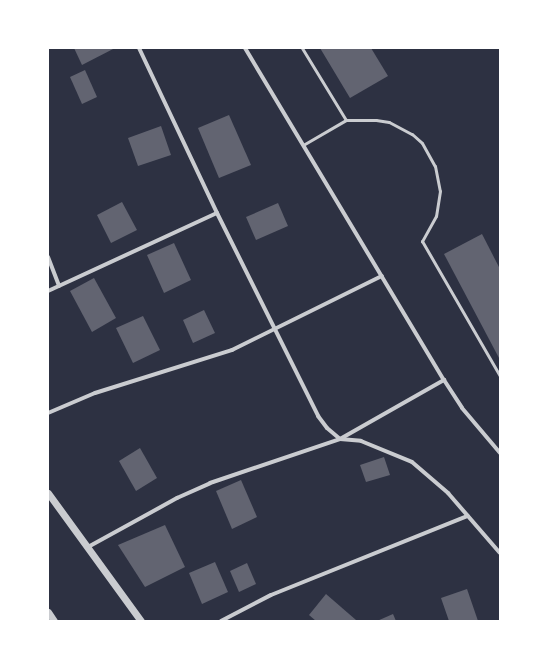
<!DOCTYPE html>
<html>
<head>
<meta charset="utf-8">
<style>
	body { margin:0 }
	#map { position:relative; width:548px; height:669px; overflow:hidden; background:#2d3142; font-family:Jost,sans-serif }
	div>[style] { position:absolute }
	.building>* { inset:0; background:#626471 }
	.service>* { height:3px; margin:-1.5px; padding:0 1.5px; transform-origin:1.5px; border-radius:1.5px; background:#caccd0 }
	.minor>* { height:4px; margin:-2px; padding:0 2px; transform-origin:2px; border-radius:2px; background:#caccd0 }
	.tertiary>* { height:7px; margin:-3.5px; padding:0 3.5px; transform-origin:3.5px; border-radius:3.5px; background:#caccd0 }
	span { translate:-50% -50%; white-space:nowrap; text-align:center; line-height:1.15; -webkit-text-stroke:4px #fff; paint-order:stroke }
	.frame { position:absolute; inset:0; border:49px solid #fff; pointer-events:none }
</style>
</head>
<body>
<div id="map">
	<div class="building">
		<i style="clip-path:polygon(74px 48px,115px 48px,82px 65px)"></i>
		<i style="clip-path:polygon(320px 48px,371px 48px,388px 76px,350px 98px)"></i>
		<i style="clip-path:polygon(85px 70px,97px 97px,82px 104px,70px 77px)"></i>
		<i style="clip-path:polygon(229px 115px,251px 165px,219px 178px,198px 128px)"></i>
		<i style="clip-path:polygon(161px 126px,171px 155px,138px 166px,128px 138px)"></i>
		<i style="clip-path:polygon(122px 202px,137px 230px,111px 243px,97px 215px)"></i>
		<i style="clip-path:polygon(278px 203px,288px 226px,256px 240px,246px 217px)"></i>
		<i style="clip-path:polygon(482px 234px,500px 269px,499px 358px,444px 254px)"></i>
		<i style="clip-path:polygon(174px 243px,191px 280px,164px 293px,147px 255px)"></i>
		<i style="clip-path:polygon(94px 278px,116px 318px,92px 332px,70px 291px)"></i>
		<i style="clip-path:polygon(204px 310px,215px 333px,193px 343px,183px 320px)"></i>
		<i style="clip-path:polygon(143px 316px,160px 350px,133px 363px,116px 328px)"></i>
		<i style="clip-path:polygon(140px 448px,157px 478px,136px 491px,119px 461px)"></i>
		<i style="clip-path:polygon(384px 457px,390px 475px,366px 482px,360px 465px)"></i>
		<i style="clip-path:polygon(241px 480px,257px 517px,232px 529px,216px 491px)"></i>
		<i style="clip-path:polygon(165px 525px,185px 567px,145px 587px,118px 545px)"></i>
		<i style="clip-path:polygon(215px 562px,228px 592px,202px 604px,189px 573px)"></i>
		<i style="clip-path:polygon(247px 563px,256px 584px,239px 592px,230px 571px)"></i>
		<i style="clip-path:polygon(467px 589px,478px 621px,449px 621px,441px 598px)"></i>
		<i style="clip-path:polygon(326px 594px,356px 620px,355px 621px,316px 621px,309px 615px)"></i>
		<i style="clip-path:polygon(393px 614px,396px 621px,377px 621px)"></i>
	</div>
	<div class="service">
		<i style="left:302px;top:48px;width:84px;rotate:58.6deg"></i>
		<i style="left:303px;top:145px;width:50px;rotate:-30.2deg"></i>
		<i style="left:346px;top:120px;width:30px"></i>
		<i style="left:376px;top:120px;width:13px;rotate:9deg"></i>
		<i style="left:389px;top:122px;width:26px;rotate:28deg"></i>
		<i style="left:412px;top:134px;width:13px;rotate:42deg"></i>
		<i style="left:422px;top:143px;width:26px;rotate:61deg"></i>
		<i style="left:435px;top:166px;width:25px;rotate:79deg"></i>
		<i style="left:440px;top:191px;width:25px;rotate:99deg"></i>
		<i style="left:436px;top:216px;width:29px;rotate:119deg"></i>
		<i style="left:422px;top:241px;width:156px;rotate:60deg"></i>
	</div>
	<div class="minor">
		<i style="left:139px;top:48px;width:183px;rotate:64.7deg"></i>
		<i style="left:217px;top:213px;width:227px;rotate:63.5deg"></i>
		<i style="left:318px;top:416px;width:15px;rotate:53deg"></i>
		<i style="left:327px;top:428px;width:17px;rotate:40deg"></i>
		<i style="left:340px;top:439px;width:21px;rotate:5deg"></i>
		<i style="left:361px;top:441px;width:55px;rotate:22.4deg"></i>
		<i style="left:412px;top:462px;width:48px;rotate:40.7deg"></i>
		<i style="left:448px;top:493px;width:79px;rotate:49.1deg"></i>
		<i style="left:245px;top:48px;width:387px;rotate:59.1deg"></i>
		<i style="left:444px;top:380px;width:33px;rotate:57deg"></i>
		<i style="left:462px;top:408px;width:59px;rotate:49.8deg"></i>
		<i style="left:48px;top:257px;width:31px;rotate:69deg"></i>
		<i style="left:48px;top:291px;width:186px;rotate:-24.8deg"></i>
		<i style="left:48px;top:413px;width:51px;rotate:-23.1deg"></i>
		<i style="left:95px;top:393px;width:144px;rotate:-17.4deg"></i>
		<i style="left:232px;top:350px;width:167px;rotate:-26.3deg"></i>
		<i style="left:88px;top:547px;width:102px;rotate:-28.8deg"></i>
		<i style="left:177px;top:498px;width:36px;rotate:-24deg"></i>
		<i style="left:210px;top:483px;width:137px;rotate:-18.7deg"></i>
		<i style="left:340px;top:439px;width:120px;rotate:-29.6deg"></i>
		<i style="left:221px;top:621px;width:56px;rotate:-27.5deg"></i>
		<i style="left:271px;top:595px;width:212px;rotate:-21.9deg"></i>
	</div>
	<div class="tertiary">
		<i style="left:48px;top:493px;width:158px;rotate:54deg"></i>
		<i style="left:48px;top:612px;width:11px;rotate:56deg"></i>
	</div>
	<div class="frame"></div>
</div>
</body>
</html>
